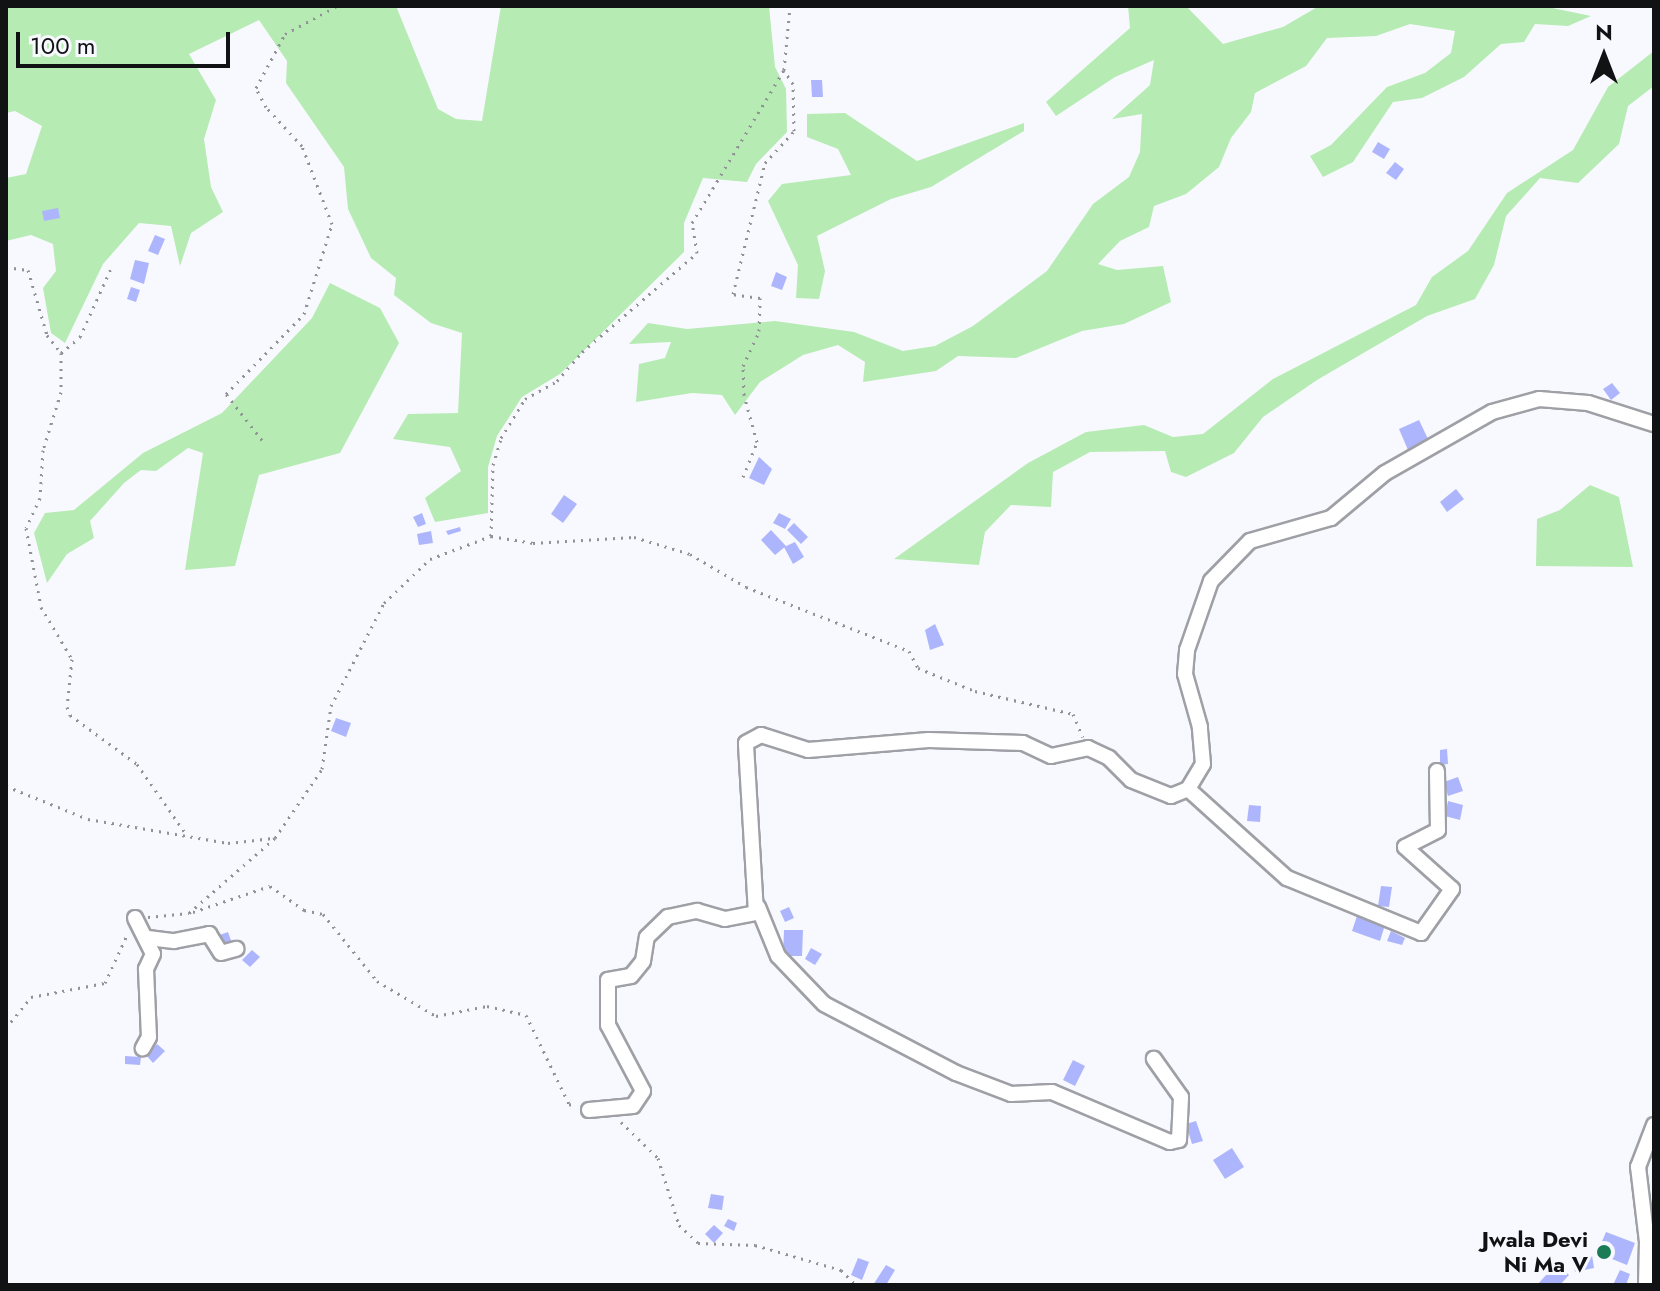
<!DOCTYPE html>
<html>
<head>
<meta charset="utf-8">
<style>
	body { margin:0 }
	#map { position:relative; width:1660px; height:1291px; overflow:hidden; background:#f8f9fe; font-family:Jost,sans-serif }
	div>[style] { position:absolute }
	.green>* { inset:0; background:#b6ebb4 }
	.building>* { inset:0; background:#adb6fc }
	.path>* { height:3px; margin-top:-1.5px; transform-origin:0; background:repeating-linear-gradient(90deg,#919295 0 2px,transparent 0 8px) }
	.roads { filter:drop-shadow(2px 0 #9fa0a6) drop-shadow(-2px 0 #9fa0a6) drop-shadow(0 2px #9fa0a6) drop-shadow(0 -2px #9fa0a6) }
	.minor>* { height:14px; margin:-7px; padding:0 7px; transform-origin:7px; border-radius:7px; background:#fff }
	.dots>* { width:22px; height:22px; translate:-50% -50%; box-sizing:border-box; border:4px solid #f8f9fe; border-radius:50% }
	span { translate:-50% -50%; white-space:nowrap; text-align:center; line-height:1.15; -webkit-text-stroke:6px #f8f9fe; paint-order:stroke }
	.poi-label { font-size:22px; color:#111214; font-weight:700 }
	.right { translate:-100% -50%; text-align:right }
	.frame { position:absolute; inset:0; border:8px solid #111214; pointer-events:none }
	.north { position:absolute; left:1564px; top:16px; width:80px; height:80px; -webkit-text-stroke:6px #f8f9fe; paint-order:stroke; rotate:0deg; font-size:22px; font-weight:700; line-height:32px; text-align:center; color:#111214 }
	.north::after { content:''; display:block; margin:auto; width:28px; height:36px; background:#111214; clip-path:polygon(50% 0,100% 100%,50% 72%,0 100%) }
	.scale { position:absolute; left:16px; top:32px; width:214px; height:36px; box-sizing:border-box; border:4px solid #111214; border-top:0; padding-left:10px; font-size:24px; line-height:28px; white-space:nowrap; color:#111214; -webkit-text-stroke:6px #f8f9fe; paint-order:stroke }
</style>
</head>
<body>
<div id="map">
	<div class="green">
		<i style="clip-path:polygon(6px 6px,396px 6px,438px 109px,456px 119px,482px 121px,501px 6px,769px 6px,775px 67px,786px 89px,787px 132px,756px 164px,747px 182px,703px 178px,684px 223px,684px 252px,560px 374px,522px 397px,497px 436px,488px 467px,488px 513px,435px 522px,425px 498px,461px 471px,450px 447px,393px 439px,408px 414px,458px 413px,462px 333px,431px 323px,394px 295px,396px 278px,371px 258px,348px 209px,344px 167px,286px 83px,287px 61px,259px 20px,189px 54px,216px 100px,204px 139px,211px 187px,223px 212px,191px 233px,180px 266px,171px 226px,139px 223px,103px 264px,65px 343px,51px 333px,43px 288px,56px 271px,53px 244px,31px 235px,6px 241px,6px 178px,26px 174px,42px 126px,15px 111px,6px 113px)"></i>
		<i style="clip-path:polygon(1128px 6px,1186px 6px,1223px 44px,1283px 27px,1319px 6px,1543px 6px,1591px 16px,1568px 26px,1535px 24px,1524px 42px,1501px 44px,1464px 77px,1422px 98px,1393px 102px,1353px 162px,1323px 177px,1310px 156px,1331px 145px,1387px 87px,1425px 73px,1451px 53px,1455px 31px,1410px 24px,1376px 36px,1327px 38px,1306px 66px,1255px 93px,1251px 112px,1231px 138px,1219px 167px,1186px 194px,1154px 206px,1149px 227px,1120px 241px,1098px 264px,1117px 270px,1163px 266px,1171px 302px,1124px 324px,1082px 331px,1016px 358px,958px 356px,936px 371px,863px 382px,865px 362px,838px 345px,803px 355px,760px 382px,735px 415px,722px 395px,692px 393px,636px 402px,639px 364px,665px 358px,671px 342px,629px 344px,648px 323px,687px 329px,775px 321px,854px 332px,903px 351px,935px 346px,973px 326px,1047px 271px,1093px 204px,1129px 177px,1140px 152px,1142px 114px,1112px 119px,1150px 85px,1154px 60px,1115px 77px,1056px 116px,1046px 102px,1130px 28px)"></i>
		<i style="clip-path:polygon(1654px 51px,1654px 86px,1628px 106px,1619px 144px,1578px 183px,1540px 178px,1506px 216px,1494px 265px,1475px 299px,1427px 316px,1317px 380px,1263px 417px,1234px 453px,1186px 477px,1171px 472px,1165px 451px,1090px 452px,1053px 472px,1051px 507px,1011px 505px,985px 532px,979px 565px,894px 559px,1028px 463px,1086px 432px,1144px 425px,1173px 437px,1203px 434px,1273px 379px,1416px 305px,1432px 277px,1468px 251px,1507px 193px,1573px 150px,1608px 87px)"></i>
		<i style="clip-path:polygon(845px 113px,917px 161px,1024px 123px,1024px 131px,931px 187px,891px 199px,817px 236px,825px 271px,819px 299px,796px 298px,798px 265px,768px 201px,782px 184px,851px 175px,838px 149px,807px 137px,807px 114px)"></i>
		<i style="clip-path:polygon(330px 283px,380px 308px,399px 343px,340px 453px,259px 475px,235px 566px,185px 570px,203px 453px,188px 448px,156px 471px,141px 470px,124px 483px,90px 521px,94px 538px,67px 554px,47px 583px,34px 533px,45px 513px,74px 510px,143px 453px,222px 413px,312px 318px)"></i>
		<i style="clip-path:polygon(1590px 485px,1619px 497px,1633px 567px,1536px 566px,1537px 519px,1560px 510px)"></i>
	</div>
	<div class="building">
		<i style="clip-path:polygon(811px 80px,822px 80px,823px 97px,812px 97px)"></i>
		<i style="clip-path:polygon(1378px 142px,1390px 149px,1384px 159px,1372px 152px)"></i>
		<i style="clip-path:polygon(1395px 162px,1404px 169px,1396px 180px,1386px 173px)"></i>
		<i style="clip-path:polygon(58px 208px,60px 218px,44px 221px,42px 211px)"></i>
		<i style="clip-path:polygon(155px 235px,165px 239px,158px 255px,148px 251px)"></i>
		<i style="clip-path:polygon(135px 260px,149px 263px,144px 284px,130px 279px)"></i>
		<i style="clip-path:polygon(776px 272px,787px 277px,782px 290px,771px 286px)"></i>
		<i style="clip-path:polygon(131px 287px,140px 290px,136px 302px,127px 299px)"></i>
		<i style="clip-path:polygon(1612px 383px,1620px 393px,1611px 400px,1603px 389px)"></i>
		<i style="clip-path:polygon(1419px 420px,1429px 441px,1408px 450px,1399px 429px)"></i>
		<i style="clip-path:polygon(759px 457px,772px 469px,764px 485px,749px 478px)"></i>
		<i style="clip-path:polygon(1456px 489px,1464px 499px,1447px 512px,1440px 502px)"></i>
		<i style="clip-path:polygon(564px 495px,577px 504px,563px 523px,551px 514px)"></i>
		<i style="clip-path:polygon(422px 513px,426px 524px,418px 527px,413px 517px)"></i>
		<i style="clip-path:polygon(779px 513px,791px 519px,785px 529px,773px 523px)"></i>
		<i style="clip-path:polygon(794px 523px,808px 537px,801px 544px,787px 530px)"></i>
		<i style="clip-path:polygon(460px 527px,461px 531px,448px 535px,446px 531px)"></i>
		<i style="clip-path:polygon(771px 530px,786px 546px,775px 555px,761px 540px)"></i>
		<i style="clip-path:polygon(431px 531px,433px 543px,419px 545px,417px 534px)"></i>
		<i style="clip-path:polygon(795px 542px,804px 557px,793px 564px,784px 547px)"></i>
		<i style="clip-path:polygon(935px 624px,944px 645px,930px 650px,925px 630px)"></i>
		<i style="clip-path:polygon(336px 718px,351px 723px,346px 737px,331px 731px)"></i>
		<i style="clip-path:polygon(1447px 749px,1448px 764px,1440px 765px,1440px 750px)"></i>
		<i style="clip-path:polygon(1458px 777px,1463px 791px,1448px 796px,1444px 782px)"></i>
		<i style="clip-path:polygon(1448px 801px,1463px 805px,1460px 820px,1445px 816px)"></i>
		<i style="clip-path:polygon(1249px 805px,1261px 806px,1260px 822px,1247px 821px)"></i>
		<i style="clip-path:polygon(1381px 886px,1392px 887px,1389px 907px,1378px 906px)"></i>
		<i style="clip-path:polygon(789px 907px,794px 918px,785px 922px,780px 911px)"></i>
		<i style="clip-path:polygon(1357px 916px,1385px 925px,1380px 941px,1352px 931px)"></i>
		<i style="clip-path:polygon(784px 930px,803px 930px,802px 956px,783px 956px)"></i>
		<i style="clip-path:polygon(1391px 931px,1405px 938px,1402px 945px,1387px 941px)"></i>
		<i style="clip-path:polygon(228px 932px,232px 943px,218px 948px,214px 937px)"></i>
		<i style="clip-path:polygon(811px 948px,822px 954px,815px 965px,805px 959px)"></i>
		<i style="clip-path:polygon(252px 950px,260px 957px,250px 967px,242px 960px)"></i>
		<i style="clip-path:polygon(157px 1044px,165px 1051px,153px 1063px,146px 1055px)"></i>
		<i style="clip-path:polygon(125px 1056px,141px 1057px,140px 1065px,125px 1064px)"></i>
		<i style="clip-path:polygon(1073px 1060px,1085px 1066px,1075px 1086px,1063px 1080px)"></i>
		<i style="clip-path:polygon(1196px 1121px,1203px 1141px,1192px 1144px,1186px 1124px)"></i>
		<i style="clip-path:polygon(1232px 1148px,1244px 1167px,1225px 1179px,1213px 1160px)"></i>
		<i style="clip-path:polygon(711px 1194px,724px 1196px,722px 1210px,708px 1208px)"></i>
		<i style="clip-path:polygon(728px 1219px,737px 1223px,734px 1231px,724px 1226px)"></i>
		<i style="clip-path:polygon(714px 1225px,723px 1233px,714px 1243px,705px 1234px)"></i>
		<i style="clip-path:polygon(1606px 1232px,1635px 1243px,1627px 1265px,1597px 1253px)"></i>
		<i style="clip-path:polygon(1592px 1255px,1594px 1268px,1575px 1272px,1573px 1258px)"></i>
		<i style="clip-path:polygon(858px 1258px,869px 1262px,862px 1280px,851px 1275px)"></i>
		<i style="clip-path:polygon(1557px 1263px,1569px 1275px,1560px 1285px,1537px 1285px)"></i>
		<i style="clip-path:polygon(886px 1265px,895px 1270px,886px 1285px,873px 1285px)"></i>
		<i style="clip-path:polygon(1620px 1270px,1630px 1274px,1626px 1285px,1613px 1285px)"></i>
	</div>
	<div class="path">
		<i style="left:6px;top:267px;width:22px;rotate:8deg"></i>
		<i style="left:28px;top:270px;width:68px;rotate:73.7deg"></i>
		<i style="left:47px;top:335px;width:23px;rotate:52deg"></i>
		<i style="left:61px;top:353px;width:39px;rotate:90deg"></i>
		<i style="left:61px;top:392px;width:61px;rotate:107.2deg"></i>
		<i style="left:43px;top:450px;width:48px;rotate:93.6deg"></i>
		<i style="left:40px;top:498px;width:33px;rotate:115deg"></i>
		<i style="left:26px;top:528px;width:80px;rotate:79.2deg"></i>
		<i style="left:41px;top:607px;width:61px;rotate:59.2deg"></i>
		<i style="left:72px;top:659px;width:48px;rotate:95.9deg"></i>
		<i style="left:67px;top:707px;width:9px;rotate:69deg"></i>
		<i style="left:70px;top:715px;width:83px;rotate:36.2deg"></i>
		<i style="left:137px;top:764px;width:85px;rotate:55deg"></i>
		<i style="left:61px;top:353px;width:25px;rotate:-40deg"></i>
		<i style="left:80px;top:337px;width:78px;rotate:-65.7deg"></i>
		<i style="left:262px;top:440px;width:58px;rotate:-128deg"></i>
		<i style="left:226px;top:394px;width:112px;rotate:-45.7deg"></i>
		<i style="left:304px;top:314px;width:94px;rotate:-72.7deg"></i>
		<i style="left:332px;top:224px;width:84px;rotate:-111deg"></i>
		<i style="left:302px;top:146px;width:53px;rotate:-132.7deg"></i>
		<i style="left:266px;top:107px;width:21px;rotate:-118deg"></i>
		<i style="left:256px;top:88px;width:61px;rotate:-61.8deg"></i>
		<i style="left:285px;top:34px;width:59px;rotate:-28.3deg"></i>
		<i style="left:743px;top:477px;width:38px;rotate:-68deg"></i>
		<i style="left:757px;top:442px;width:49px;rotate:-105.5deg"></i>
		<i style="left:744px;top:395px;width:29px;rotate:-92deg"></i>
		<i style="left:743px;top:366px;width:38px;rotate:-65deg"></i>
		<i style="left:759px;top:331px;width:33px;rotate:-88deg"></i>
		<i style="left:760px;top:298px;width:27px;rotate:-172deg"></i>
		<i style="left:733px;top:294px;width:135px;rotate:-76.3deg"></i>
		<i style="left:765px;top:163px;width:43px;rotate:-47.8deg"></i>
		<i style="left:794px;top:131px;width:47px;rotate:-91.2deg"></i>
		<i style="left:793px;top:84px;width:17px;rotate:-123deg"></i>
		<i style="left:491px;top:536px;width:71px;rotate:-88.4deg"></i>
		<i style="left:493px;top:465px;width:28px;rotate:-73deg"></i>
		<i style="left:501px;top:438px;width:46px;rotate:-58.4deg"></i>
		<i style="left:525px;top:399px;width:37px;rotate:-29deg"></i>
		<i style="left:557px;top:381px;width:38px;rotate:-49deg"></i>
		<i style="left:582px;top:352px;width:152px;rotate:-40.7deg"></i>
		<i style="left:697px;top:253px;width:30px;rotate:-99deg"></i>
		<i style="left:692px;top:223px;width:179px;rotate:-59deg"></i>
		<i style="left:784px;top:70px;width:64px;rotate:-84.6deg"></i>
		<i style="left:6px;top:786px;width:88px;rotate:21.9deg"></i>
		<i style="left:88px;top:819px;width:142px;rotate:9.7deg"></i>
		<i style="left:228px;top:843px;width:45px;rotate:-6.3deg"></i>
		<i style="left:193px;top:912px;width:81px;rotate:-18.7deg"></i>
		<i style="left:270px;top:886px;width:42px;rotate:35.2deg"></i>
		<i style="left:304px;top:910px;width:19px;rotate:12deg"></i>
		<i style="left:323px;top:914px;width:86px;rotate:51.1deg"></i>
		<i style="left:377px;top:981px;width:69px;rotate:30.7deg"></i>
		<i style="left:436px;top:1016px;width:52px;rotate:-11.1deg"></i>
		<i style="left:487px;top:1006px;width:40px;rotate:13deg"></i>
		<i style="left:526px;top:1015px;width:99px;rotate:64.2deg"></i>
		<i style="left:569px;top:1104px;width:7px;rotate:16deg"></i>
		<i style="left:148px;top:917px;width:41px;rotate:-5.6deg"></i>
		<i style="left:189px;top:913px;width:114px;rotate:-41.1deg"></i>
		<i style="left:275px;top:838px;width:83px;rotate:-55.7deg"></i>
		<i style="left:322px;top:769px;width:64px;rotate:-81.9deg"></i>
		<i style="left:331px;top:706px;width:116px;rotate:-62.8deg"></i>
		<i style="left:384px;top:603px;width:64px;rotate:-43.7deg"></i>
		<i style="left:430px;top:559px;width:65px;rotate:-20.7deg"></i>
		<i style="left:491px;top:536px;width:43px;rotate:9.5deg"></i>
		<i style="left:533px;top:543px;width:101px;rotate:-3.4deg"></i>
		<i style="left:634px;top:537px;width:59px;rotate:16.9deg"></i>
		<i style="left:690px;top:554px;width:65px;rotate:30.5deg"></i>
		<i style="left:746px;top:587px;width:175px;rotate:21.4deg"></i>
		<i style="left:909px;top:651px;width:19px;rotate:62deg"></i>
		<i style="left:918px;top:668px;width:61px;rotate:22deg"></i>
		<i style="left:975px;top:691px;width:101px;rotate:13.2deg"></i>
		<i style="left:1073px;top:714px;width:25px;rotate:67deg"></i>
		<i style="left:6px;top:919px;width:12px;rotate:90deg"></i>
		<i style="left:6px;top:1028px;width:40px;rotate:-51deg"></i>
		<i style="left:31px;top:997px;width:75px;rotate:-10.7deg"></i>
		<i style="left:105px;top:983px;width:53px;rotate:-65.4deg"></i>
		<i style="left:621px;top:1122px;width:52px;rotate:44.2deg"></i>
		<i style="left:658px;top:1158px;width:70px;rotate:72.6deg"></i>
		<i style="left:679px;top:1225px;width:26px;rotate:43deg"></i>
		<i style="left:698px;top:1243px;width:57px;rotate:2deg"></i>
		<i style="left:755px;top:1245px;width:90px;rotate:16.2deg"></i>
		<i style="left:841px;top:1270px;width:21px;rotate:45deg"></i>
	</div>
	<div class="roads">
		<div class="minor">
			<i style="left:1188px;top:789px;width:133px;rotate:42deg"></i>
			<i style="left:1287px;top:878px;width:145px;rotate:22.3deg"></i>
			<i style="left:1421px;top:933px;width:54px;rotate:-54.8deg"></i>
			<i style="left:1452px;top:889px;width:63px;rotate:-138.2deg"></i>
			<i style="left:1405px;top:847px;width:37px;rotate:-27deg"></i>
			<i style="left:1438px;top:830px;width:59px;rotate:-91deg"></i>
			<i style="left:758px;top:907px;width:53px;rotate:67.8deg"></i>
			<i style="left:778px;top:956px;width:66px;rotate:46.2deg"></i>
			<i style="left:824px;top:1004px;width:149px;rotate:27.6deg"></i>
			<i style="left:956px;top:1073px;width:59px;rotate:20.9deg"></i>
			<i style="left:1011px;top:1094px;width:41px;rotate:-2.8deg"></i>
			<i style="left:1052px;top:1092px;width:128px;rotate:23deg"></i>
			<i style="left:1170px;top:1142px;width:9px;rotate:-13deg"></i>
			<i style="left:1179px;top:1140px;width:43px;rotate:-87.3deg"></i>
			<i style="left:1181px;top:1097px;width:47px;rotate:-125.4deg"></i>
			<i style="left:135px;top:918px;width:40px;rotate:63.4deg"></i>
			<i style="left:153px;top:954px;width:17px;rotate:115deg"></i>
			<i style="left:146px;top:969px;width:68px;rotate:87.5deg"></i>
			<i style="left:149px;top:1037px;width:13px;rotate:119deg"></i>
			<i style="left:148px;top:938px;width:26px;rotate:7deg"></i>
			<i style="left:174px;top:941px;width:36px;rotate:-11deg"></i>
			<i style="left:209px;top:934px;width:22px;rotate:58deg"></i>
			<i style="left:221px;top:953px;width:16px;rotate:-15deg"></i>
			<i style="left:589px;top:1110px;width:44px;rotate:-5.2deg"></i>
			<i style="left:633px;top:1106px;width:18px;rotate:-56deg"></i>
			<i style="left:643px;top:1091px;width:75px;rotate:-117.9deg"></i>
			<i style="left:608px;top:1025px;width:45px;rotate:-90deg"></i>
			<i style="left:608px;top:980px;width:23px;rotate:-10deg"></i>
			<i style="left:631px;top:976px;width:19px;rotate:-51deg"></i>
			<i style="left:643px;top:961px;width:24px;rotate:-81deg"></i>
			<i style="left:647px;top:937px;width:29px;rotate:-44deg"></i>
			<i style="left:668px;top:917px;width:30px;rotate:-12deg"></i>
			<i style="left:697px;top:911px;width:29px;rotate:16deg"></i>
			<i style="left:725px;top:919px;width:32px;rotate:-11deg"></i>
			<i style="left:756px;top:913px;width:170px;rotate:-93.4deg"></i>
			<i style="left:746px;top:743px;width:17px;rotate:-28deg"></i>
			<i style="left:761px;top:735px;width:49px;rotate:17.7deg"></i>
			<i style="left:808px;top:750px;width:121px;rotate:-4.7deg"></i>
			<i style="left:929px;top:740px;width:94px;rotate:1.8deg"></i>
			<i style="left:1023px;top:743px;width:31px;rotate:25deg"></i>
			<i style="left:1051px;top:756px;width:38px;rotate:-12deg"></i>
			<i style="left:1088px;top:748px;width:23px;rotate:25deg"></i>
			<i style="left:1109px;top:758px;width:31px;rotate:45deg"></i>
			<i style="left:1131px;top:780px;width:43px;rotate:21.8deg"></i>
			<i style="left:1171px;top:796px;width:18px;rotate:-22deg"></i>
			<i style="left:1188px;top:789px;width:29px;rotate:-59deg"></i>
			<i style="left:1203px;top:764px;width:37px;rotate:-95deg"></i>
			<i style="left:1200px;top:727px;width:55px;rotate:-105.8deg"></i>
			<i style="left:1185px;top:674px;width:24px;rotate:-85deg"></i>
			<i style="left:1187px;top:650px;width:73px;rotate:-70.8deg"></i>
			<i style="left:1211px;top:581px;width:56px;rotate:-45.7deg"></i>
			<i style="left:1250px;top:541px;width:84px;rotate:-15.9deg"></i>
			<i style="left:1331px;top:518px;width:70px;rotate:-39.8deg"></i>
			<i style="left:1385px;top:473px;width:123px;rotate:-29.7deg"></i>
			<i style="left:1492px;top:412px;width:49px;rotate:-15.5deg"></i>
			<i style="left:1539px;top:399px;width:49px;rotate:4.7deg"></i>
			<i style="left:1588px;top:403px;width:69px;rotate:17.7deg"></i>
			<i style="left:1646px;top:1285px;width:43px;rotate:-88.7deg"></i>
			<i style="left:1647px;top:1242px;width:76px;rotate:-96.8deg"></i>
			<i style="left:1638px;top:1167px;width:45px;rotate:-69.1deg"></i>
		</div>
	</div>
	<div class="dots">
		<i style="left:1604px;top:1252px;background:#1a7c55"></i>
	</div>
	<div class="poi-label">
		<span class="right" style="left:1588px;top:1252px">Jwala Devi<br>Ni Ma V</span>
	</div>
	<div class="frame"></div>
	<div class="north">N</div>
	<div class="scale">100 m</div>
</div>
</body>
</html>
